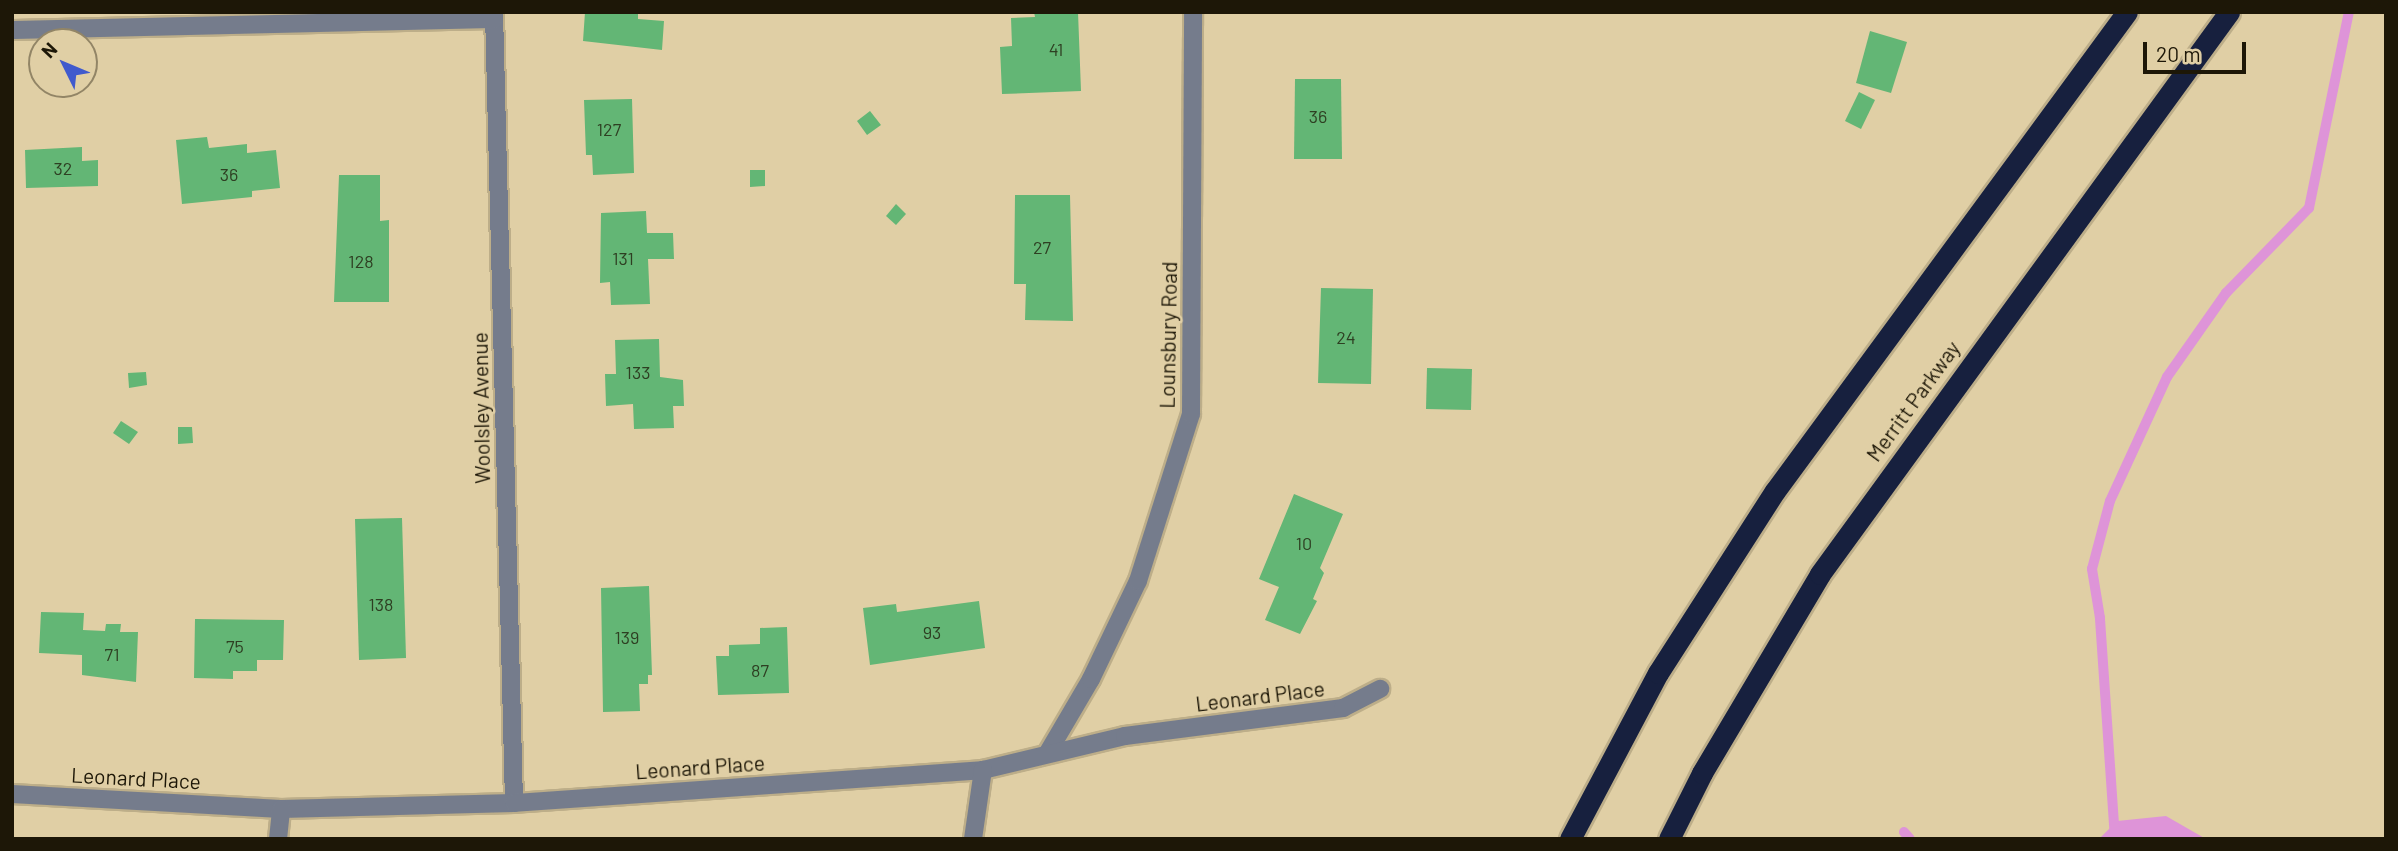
<!DOCTYPE html>
<html>
<head>
<meta charset="utf-8">
<style>
	body { margin:0 }
	#map { position:relative; width:2398px; height:851px; overflow:hidden; background:#e0cfa5; font-family:Barlow,sans-serif }
	div>[style] { position:absolute }
	.water>* { inset:0; background:#de94d8 }
	.stream>* { height:10px; margin:-5px; padding:0 5px; transform-origin:5px; border-radius:5px; background:#de94d8 }
	.building>* { inset:0; background:#63b675 }
	.roads { filter:drop-shadow(2px 0 #bdae89) drop-shadow(-2px 0 #bdae89) drop-shadow(0 2px #bdae89) drop-shadow(0 -2px #bdae89) }
	.minor>* { height:18px; margin:-9px; padding:0 9px; transform-origin:9px; border-radius:9px; background:#757c8c }
	.highway>* { height:21px; margin:-10.5px; padding:0 10.5px; transform-origin:10.5px; border-radius:10.5px; background:#17203e }
	span { translate:-50% -50%; white-space:nowrap; text-align:center; line-height:1.15; -webkit-text-stroke:5px #e0cfa5; paint-order:stroke }
	.number-label { font-size:18px; color:#2e3f22 }
	.number-label span { -webkit-text-stroke-width:0 }
	.street-label { font-size:21px; color:#1d1707 }
	.frame { position:absolute; inset:0; border:14px solid #1d1707; pointer-events:none }
	.north { position:absolute; left:28px; top:28px; width:70px; height:70px; box-sizing:border-box; background:#e0cfa5; border:2px solid #928566; border-radius:50%; rotate:313deg; font-size:19px; font-weight:700; line-height:28px; text-align:center; color:#1d1707 }
	.north::after { content:''; display:block; margin:auto; width:24px; height:32px; background:#405acd; clip-path:polygon(50% 0,100% 100%,50% 72%,0 100%) }
	.scale { position:absolute; left:2143px; top:42px; width:103px; height:32px; box-sizing:border-box; border:4px solid #1d1707; border-top:0; padding-left:9px; font-size:21px; line-height:24px; white-space:nowrap; color:#1d1707; -webkit-text-stroke:5px #e0cfa5; paint-order:stroke }
</style>
</head>
<body>
<div id="map">
	<div class="water">
		<i style="clip-path:polygon(2166px 816px,2206px 839px,2099px 839px,2117px 821px)"></i>
	</div>
	<div class="stream">
		<i style="left:1904px;top:832px;width:9px;rotate:49deg"></i>
		<i style="left:2115px;top:839px;width:222px;rotate:-93.9deg"></i>
		<i style="left:2100px;top:618px;width:50px;rotate:-99.3deg"></i>
		<i style="left:2092px;top:569px;width:70px;rotate:-75.2deg"></i>
		<i style="left:2110px;top:501px;width:136px;rotate:-65.3deg"></i>
		<i style="left:2167px;top:377px;width:103px;rotate:-54.9deg"></i>
		<i style="left:2226px;top:293px;width:119px;rotate:-45.7deg"></i>
		<i style="left:2309px;top:208px;width:200px;rotate:-78.5deg"></i>
	</div>
	<div class="building">
		<i style="clip-path:polygon(585px 12px,638px 12px,638px 19px,664px 21px,662px 50px,583px 41px)"></i>
		<i style="clip-path:polygon(1034px 12px,1078px 12px,1081px 91px,1002px 94px,1000px 47px,1012px 46px,1011px 18px,1035px 17px)"></i>
		<i style="clip-path:polygon(1870px 31px,1907px 42px,1891px 93px,1856px 83px)"></i>
		<i style="clip-path:polygon(1295px 79px,1341px 79px,1342px 159px,1294px 159px)"></i>
		<i style="clip-path:polygon(1859px 92px,1875px 100px,1861px 129px,1845px 121px)"></i>
		<i style="clip-path:polygon(632px 99px,634px 173px,593px 175px,592px 155px,586px 155px,584px 100px)"></i>
		<i style="clip-path:polygon(870px 111px,881px 125px,867px 135px,857px 121px)"></i>
		<i style="clip-path:polygon(207px 137px,209px 148px,247px 144px,247px 153px,276px 150px,280px 188px,252px 191px,252px 197px,182px 204px,176px 140px)"></i>
		<i style="clip-path:polygon(82px 147px,82px 161px,98px 160px,98px 186px,26px 188px,25px 150px)"></i>
		<i style="clip-path:polygon(750px 170px,765px 170px,765px 186px,750px 187px)"></i>
		<i style="clip-path:polygon(339px 175px,380px 175px,380px 221px,389px 220px,389px 302px,334px 302px)"></i>
		<i style="clip-path:polygon(1015px 195px,1070px 195px,1073px 321px,1025px 320px,1026px 284px,1014px 284px)"></i>
		<i style="clip-path:polygon(896px 204px,906px 214px,896px 225px,886px 216px)"></i>
		<i style="clip-path:polygon(646px 211px,647px 233px,673px 233px,674px 259px,648px 259px,650px 304px,611px 305px,610px 282px,600px 283px,601px 213px)"></i>
		<i style="clip-path:polygon(1321px 288px,1373px 289px,1371px 384px,1318px 383px)"></i>
		<i style="clip-path:polygon(659px 339px,660px 377px,683px 380px,684px 406px,673px 406px,674px 428px,634px 429px,633px 404px,606px 406px,605px 374px,616px 374px,615px 340px)"></i>
		<i style="clip-path:polygon(1427px 368px,1472px 369px,1471px 410px,1426px 409px)"></i>
		<i style="clip-path:polygon(146px 372px,147px 385px,129px 388px,128px 373px)"></i>
		<i style="clip-path:polygon(121px 421px,138px 432px,129px 444px,113px 433px)"></i>
		<i style="clip-path:polygon(178px 427px,192px 427px,193px 443px,178px 444px)"></i>
		<i style="clip-path:polygon(1294px 494px,1343px 514px,1320px 568px,1324px 573px,1313px 599px,1317px 601px,1300px 634px,1265px 620px,1279px 587px,1259px 579px)"></i>
		<i style="clip-path:polygon(402px 518px,406px 658px,359px 660px,355px 519px)"></i>
		<i style="clip-path:polygon(649px 586px,652px 675px,648px 675px,648px 684px,639px 684px,640px 711px,603px 712px,601px 588px)"></i>
		<i style="clip-path:polygon(979px 601px,985px 648px,870px 665px,863px 608px,896px 604px,897px 612px)"></i>
		<i style="clip-path:polygon(41px 612px,84px 613px,83px 630px,105px 631px,106px 624px,121px 624px,120px 632px,138px 632px,136px 682px,82px 675px,82px 655px,39px 653px)"></i>
		<i style="clip-path:polygon(195px 619px,284px 620px,283px 660px,257px 660px,257px 671px,233px 671px,233px 679px,194px 678px)"></i>
		<i style="clip-path:polygon(787px 627px,789px 693px,718px 695px,716px 656px,729px 656px,729px 645px,760px 644px,760px 628px)"></i>
	</div>
	<div class="roads">
		<div class="minor">
			<i style="left:494px;top:12px;width:791px;rotate:88.55deg"></i>
			<i style="left:12px;top:30px;width:482px;rotate:-1.3deg"></i>
			<i style="left:1047px;top:754px;width:87px;rotate:-59.6deg"></i>
			<i style="left:1091px;top:679px;width:109px;rotate:-64.4deg"></i>
			<i style="left:1138px;top:581px;width:175px;rotate:-72.4deg"></i>
			<i style="left:1191px;top:414px;width:402px;rotate:-89.7deg"></i>
			<i style="left:12px;top:794px;width:269px;rotate:3.2deg"></i>
			<i style="left:281px;top:809px;width:233px;rotate:-1.5deg"></i>
			<i style="left:514px;top:803px;width:470px;rotate:-4deg"></i>
			<i style="left:983px;top:770px;width:146px;rotate:-13.5deg"></i>
			<i style="left:1125px;top:736px;width:220px;rotate:-7.3deg"></i>
			<i style="left:1343px;top:708px;width:42px;rotate:-27.2deg"></i>
			<i style="left:278px;top:839px;width:30px;rotate:-84deg"></i>
			<i style="left:973px;top:839px;width:70px;rotate:-81.8deg"></i>
		</div>
		<div class="highway">
			<i style="left:1570px;top:839px;width:188px;rotate:-62.1deg"></i>
			<i style="left:1658px;top:673px;width:216px;rotate:-57.3deg"></i>
			<i style="left:1775px;top:491px;width:594px;rotate:-53.69deg"></i>
			<i style="left:1669px;top:839px;width:74px;rotate:-63.4deg"></i>
			<i style="left:1702px;top:773px;width:231px;rotate:-59.3deg"></i>
			<i style="left:1820px;top:574px;width:695px;rotate:-53.95deg"></i>
		</div>
	</div>
	<div class="number-label">
		<span style="left:1056px;top:49px">41</span>
		<span style="left:1318px;top:116px">36</span>
		<span style="left:609px;top:129px">127</span>
		<span style="left:63px;top:168px">32</span>
		<span style="left:229px;top:174px">36</span>
		<span style="left:1042px;top:247px">27</span>
		<span style="left:623px;top:258px">131</span>
		<span style="left:361px;top:261px">128</span>
		<span style="left:1346px;top:337px">24</span>
		<span style="left:638px;top:372px">133</span>
		<span style="left:1304px;top:543px">10</span>
		<span style="left:381px;top:604px">138</span>
		<span style="left:932px;top:632px">93</span>
		<span style="left:627px;top:637px">139</span>
		<span style="left:235px;top:646px">75</span>
		<span style="left:112px;top:654px">71</span>
		<span style="left:760px;top:670px">87</span>
	</div>
	<div class="street-label">
		<span style="left:1168px;top:335px;rotate:-89deg">Lounsbury Road</span>
		<span style="left:1913px;top:401px;rotate:-54deg">Merritt Parkway</span>
		<span style="left:481px;top:408px;rotate:-91deg">Woolsley Avenue</span>
		<span style="left:1260px;top:696px;rotate:-7deg">Leonard Place</span>
		<span style="left:700px;top:767px;rotate:-4deg">Leonard Place</span>
		<span style="left:136px;top:778px;rotate:3deg">Leonard Place</span>
	</div>
	<div class="frame"></div>
	<div class="north">N</div>
	<div class="scale">20 m</div>
</div>
</body>
</html>
